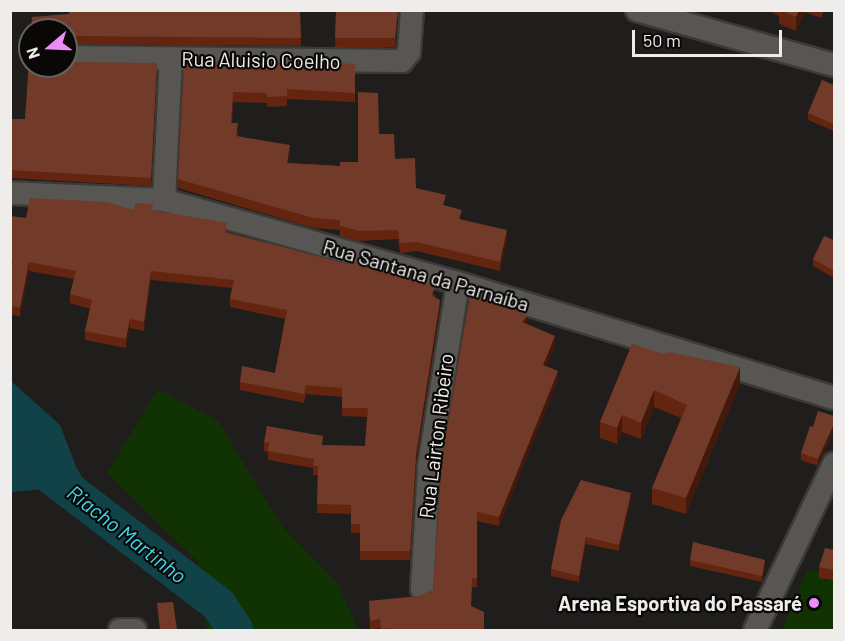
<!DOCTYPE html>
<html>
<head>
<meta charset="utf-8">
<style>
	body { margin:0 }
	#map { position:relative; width:845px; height:641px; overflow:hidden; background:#201e1c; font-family:Barlow,sans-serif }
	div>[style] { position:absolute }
	.green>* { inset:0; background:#113203 }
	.water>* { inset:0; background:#114248 }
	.river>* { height:36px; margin:-18px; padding:0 18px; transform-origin:18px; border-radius:18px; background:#114248 }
	.roads { filter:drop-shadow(2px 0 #3c3a38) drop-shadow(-2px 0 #3c3a38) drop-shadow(0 2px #3c3a38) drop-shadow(0 -2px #3c3a38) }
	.minor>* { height:22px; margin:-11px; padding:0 11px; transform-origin:11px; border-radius:11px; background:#585652 }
	.wall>* { inset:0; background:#632410 }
	.shaded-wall>* { inset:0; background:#42190b }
	.building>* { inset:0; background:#723a28 }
	.dots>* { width:16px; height:16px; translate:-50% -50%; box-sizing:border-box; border:3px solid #090807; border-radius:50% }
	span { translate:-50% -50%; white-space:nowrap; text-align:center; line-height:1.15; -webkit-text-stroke:4.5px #090807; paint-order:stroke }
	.street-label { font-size:20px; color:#efedeb }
	.poi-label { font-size:20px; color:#efedeb; font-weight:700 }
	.right { translate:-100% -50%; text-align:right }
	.water-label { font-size:21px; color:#3ed9ed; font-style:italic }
	.frame { position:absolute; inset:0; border:12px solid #efedeb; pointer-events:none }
	.north { position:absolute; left:18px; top:18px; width:60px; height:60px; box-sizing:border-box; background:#090807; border:2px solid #656462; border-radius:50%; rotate:251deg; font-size:16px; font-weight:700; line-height:24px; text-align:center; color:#efedeb }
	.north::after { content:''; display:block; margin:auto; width:21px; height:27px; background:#ec8cfa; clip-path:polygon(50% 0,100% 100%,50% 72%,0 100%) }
	.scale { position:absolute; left:632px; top:30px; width:150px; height:27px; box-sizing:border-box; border:3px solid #efedeb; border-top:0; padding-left:8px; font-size:18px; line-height:21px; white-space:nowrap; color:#efedeb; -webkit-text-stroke:4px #090807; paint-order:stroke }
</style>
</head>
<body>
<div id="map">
	<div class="green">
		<i style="clip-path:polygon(158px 389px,218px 421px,281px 525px,338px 584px,358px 630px,207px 630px,198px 562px,107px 473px)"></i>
		<i style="clip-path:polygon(807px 570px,834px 576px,834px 630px,782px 630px)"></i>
	</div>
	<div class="water">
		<i style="clip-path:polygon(11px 381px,60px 425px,77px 469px,102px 508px,45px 489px,11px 492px)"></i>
	</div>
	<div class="river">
		<i style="left:10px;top:445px;width:263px;rotate:37.4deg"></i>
		<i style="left:219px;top:605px;width:30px;rotate:57deg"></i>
	</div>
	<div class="roads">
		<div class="minor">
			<i style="left:637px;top:10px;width:205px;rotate:15.6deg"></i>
			<i style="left:66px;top:57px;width:336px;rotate:0.7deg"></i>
			<i style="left:402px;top:61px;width:11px;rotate:-52deg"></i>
			<i style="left:409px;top:52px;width:42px;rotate:-85.9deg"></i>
			<i style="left:10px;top:193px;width:154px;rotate:2.6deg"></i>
			<i style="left:164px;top:200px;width:305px;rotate:15.8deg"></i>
			<i style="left:458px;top:283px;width:393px;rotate:17deg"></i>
			<i style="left:164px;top:200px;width:142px;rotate:-87.2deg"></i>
			<i style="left:422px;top:589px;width:123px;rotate:-86.7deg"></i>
			<i style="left:429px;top:466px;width:185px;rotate:-81deg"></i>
			<i style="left:120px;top:630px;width:15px"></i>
			<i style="left:755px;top:630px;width:184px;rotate:-64.6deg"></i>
		</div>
	</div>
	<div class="wall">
		<i style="clip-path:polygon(300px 10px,301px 46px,66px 44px,66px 30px,69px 14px)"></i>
		<i style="clip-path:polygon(336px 10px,398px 10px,395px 47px,335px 47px)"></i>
		<i style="clip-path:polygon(767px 10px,824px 10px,821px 18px,805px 12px,796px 31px,779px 24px,779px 16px)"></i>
		<i style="clip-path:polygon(184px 62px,355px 64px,355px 102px,287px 99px,287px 106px,267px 107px,267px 103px,233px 102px,232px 123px,238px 133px,238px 136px,290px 155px,288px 163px,340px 166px,358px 162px,379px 134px,395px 159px,416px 188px,445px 206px,462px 220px,507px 240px,500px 271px,417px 251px,400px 253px,398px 239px,359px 241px,340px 236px,340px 230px,313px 228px,178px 188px)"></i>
		<i style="clip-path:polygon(157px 63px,151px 186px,10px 178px,10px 119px,25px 119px,30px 66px)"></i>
		<i style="clip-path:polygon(834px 85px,834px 131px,808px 120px,808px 113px)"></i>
		<i style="clip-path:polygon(153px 210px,435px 295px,435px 297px,440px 309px,416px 464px,410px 560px,360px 560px,360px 533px,351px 533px,351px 514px,317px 513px,318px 475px,313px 475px,313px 468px,268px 460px,268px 452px,264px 451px,264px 442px,323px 445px,365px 446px,367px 417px,342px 416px,342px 397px,306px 394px,304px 403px,240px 390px,240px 382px,275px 373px,285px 319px,230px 307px,230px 299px,232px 288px,151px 280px,144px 331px,130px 328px,126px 348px,85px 340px,85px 331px,90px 309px,70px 303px,70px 294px,74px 279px,29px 271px,20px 317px,10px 314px,10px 276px,12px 271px,10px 271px,10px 216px,26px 218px)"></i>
		<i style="clip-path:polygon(834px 240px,834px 278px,813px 266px,813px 259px)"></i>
		<i style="clip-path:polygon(520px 314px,528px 325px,555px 345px,546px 366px,558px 380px,499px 526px,477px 521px,477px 587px,472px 587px,471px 606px,484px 630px,380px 630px,380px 628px,370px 630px,369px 601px,420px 596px,433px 590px)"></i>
		<i style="clip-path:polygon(632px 344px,740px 384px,686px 514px,652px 504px,652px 488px,681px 418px,654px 407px,641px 439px,622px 432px,617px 444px,600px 438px,600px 422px)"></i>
		<i style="clip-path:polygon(818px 411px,818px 466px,801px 460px,801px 453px,813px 427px)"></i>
		<i style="clip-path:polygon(631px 499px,619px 551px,586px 544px,579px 582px,551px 576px,551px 569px)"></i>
		<i style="clip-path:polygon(834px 550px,834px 580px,819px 578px,819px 567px)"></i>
		<i style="clip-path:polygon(690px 560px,765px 567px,762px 582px,690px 566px)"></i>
	</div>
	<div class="shaded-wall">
		<i style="clip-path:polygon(799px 10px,805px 10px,805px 12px,796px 31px,796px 17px)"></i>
		<i style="clip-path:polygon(290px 145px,290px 155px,287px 173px,287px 163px)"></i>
		<i style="clip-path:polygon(507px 230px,507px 240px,500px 271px,500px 262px)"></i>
		<i style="clip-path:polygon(29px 262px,29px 271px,20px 317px,20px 308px)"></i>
		<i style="clip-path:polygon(151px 271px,151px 280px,144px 331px,144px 322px)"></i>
		<i style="clip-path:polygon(440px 300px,440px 309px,416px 464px,410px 560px,416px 455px)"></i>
		<i style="clip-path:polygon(528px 316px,528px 325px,522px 322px)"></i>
		<i style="clip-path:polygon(130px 319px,130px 328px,126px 348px,126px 339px)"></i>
		<i style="clip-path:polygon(555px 336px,555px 345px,543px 374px,543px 365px)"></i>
		<i style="clip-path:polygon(740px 367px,740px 384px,686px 514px,686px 498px)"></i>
		<i style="clip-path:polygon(558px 371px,558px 380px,499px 526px,499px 517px)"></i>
		<i style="clip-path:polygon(654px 390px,654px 407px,641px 439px,641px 423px)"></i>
		<i style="clip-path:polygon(622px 415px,622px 432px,617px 444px,617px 428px)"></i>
		<i style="clip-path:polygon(834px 424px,834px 431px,818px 466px,818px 459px)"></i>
		<i style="clip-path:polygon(631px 493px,631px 499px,619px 551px,619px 545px)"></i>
		<i style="clip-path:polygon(586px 537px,586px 544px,579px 582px,579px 576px)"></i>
		<i style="clip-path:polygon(765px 560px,765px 567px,762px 582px,762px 576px)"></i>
	</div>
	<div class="building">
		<i style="clip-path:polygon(69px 10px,300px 10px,301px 38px,66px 36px,66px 30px,31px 30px,32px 17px,69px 14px)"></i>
		<i style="clip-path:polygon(336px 10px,398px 10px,395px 38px,335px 38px)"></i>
		<i style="clip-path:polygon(779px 10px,799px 10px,796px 17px)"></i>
		<i style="clip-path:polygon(30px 45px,30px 66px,66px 66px,66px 62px,157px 63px,151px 178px,10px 170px,10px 119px,25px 119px)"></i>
		<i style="clip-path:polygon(184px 62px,355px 64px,355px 93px,287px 89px,287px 96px,267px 97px,267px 93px,233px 92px,231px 123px,238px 123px,236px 136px,290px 145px,287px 163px,340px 166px,340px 162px,358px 162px,358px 92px,378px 93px,379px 134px,394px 134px,395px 159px,415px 158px,416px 188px,446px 195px,443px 205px,462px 210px,459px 219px,507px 230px,500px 262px,417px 242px,400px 243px,398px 230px,359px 231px,340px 226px,340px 220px,313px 218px,178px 179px)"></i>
		<i style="clip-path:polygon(822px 80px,834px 85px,834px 124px,808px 113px)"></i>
		<i style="clip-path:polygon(30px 198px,107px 202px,134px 210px,135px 203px,153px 204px,152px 210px,227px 223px,225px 232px,347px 264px,348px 260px,435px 286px,432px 296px,440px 300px,416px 455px,410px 551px,360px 551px,360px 524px,351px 524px,351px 505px,317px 504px,318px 466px,313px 466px,314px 459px,268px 451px,269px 443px,264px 442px,267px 426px,323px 436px,322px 445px,365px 446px,368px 408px,342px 408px,342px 388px,306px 385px,304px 394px,240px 382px,242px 366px,275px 373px,287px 310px,230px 299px,234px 280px,151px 271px,144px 322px,130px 319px,126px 339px,85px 331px,92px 300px,70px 294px,76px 271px,29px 262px,20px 308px,10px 305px,10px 276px,13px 262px,10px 262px,10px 216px,26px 218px)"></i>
		<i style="clip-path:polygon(824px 236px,834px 240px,834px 271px,813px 259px)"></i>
		<i style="clip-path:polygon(470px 295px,520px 310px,519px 314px,528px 316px,522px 322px,555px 336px,543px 365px,558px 371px,499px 517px,477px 512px,477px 578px,472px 578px,471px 606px,484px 612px,484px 630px,392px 630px,391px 628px,381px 629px,380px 619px,370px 621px,369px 601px,420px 596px,433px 590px,442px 458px)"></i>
		<i style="clip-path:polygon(632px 344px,663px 354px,669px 352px,740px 367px,686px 498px,652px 488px,687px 405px,654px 390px,641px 423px,622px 415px,617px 428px,600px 422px)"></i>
		<i style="clip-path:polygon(818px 411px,834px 416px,834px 424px,818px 459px,801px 453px,810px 426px,813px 427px)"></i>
		<i style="clip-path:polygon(581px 480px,631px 493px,619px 545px,586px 537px,579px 576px,551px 569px,561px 520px)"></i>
		<i style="clip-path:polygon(693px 542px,765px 560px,762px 576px,690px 560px)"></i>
		<i style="clip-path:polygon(825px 548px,834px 550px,834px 570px,819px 567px)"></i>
		<i style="clip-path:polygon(173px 602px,177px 630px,160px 630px,157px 603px)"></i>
	</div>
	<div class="dots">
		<i style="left:814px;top:603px;background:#ec8cfa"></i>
	</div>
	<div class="street-label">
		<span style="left:261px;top:60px;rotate:1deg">Rua Aluisio Coelho</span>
		<span style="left:426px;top:275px;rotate:16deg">Rua Santana da Parnaíba</span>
		<span style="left:436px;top:436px;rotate:-83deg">Rua Lairton Ribeiro</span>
	</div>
	<div class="poi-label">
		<span class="right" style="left:802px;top:603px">Arena Esportiva do Passaré</span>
	</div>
	<div class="water-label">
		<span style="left:127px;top:534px;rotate:38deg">Riacho Martinho</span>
	</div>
	<div class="frame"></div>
	<div class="north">N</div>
	<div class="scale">50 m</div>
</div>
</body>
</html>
